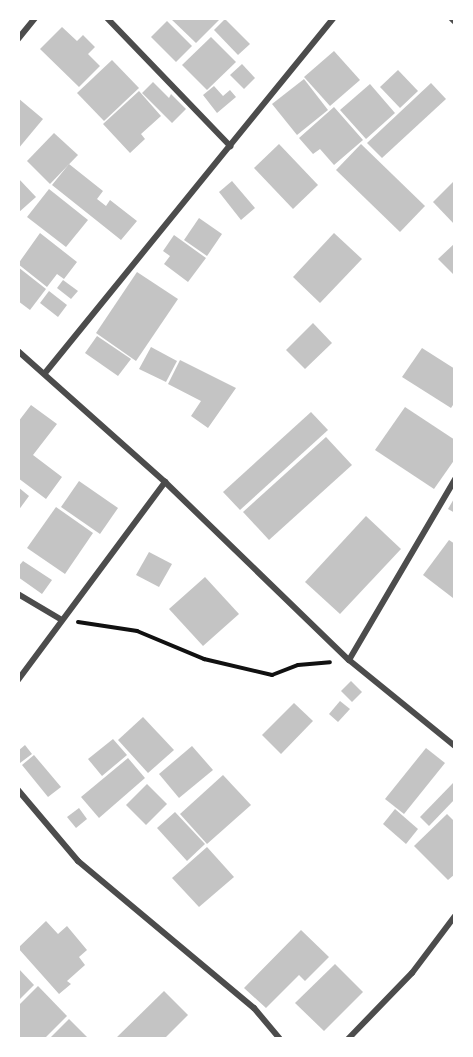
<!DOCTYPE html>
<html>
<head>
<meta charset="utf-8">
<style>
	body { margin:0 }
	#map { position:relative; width:473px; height:1057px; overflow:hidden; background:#fff; font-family:Karla,sans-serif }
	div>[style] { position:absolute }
	.building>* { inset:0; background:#c4c4c4 }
	.path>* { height:4px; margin:-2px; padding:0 2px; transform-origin:2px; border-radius:2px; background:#111 }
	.minor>* { height:6px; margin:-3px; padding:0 3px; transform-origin:3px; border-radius:3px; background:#4c4c4c }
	span { translate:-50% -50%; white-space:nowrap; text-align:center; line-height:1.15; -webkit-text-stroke:5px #fff; paint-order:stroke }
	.frame { position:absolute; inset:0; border:20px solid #fff; pointer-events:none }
</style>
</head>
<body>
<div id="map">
	<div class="building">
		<i style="clip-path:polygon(170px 18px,221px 18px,196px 43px)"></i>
		<i style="clip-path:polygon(225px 19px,250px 44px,238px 55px,214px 30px)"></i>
		<i style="clip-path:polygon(167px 21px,192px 46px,176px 62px,151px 37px)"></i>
		<i style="clip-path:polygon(62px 27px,77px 41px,83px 35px,95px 47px,88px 54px,100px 66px,79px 87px,40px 49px)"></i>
		<i style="clip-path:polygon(211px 37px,236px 62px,207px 90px,182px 65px)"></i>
		<i style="clip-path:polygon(334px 51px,360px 80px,330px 106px,304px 77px)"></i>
		<i style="clip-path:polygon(112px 60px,139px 88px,104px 121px,77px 93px)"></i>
		<i style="clip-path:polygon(242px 64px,255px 78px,244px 89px,230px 75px)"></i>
		<i style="clip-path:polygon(398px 70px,418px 91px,400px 108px,380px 87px)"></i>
		<i style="clip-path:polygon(304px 79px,328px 110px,297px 135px,272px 104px)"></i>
		<i style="clip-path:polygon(153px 82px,169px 98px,171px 94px,186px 109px,172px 123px,142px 93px)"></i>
		<i style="clip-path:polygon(431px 83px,446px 99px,382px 158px,367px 143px)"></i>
		<i style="clip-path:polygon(370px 84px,395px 113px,366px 139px,340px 110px)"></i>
		<i style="clip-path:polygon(214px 86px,223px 96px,230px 90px,236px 97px,217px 113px,203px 95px)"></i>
		<i style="clip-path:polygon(139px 91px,161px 116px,141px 134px,145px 139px,130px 153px,103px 124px)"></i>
		<i style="clip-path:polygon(18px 98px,43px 119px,18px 149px)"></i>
		<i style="clip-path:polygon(334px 107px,363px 140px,334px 165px,320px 149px,313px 154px,299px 138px)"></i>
		<i style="clip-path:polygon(54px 133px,78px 155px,50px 184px,27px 161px)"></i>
		<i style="clip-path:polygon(279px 144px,318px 185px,293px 209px,254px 168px)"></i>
		<i style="clip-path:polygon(361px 144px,425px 206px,400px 232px,336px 170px)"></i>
		<i style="clip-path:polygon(69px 164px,103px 191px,97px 199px,106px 206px,110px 200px,137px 221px,121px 240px,52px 185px)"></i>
		<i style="clip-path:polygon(18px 178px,36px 197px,18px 213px)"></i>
		<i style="clip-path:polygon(455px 180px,455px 225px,433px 202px)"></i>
		<i style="clip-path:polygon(232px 181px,255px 208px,241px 220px,219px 192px)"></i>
		<i style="clip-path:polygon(49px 189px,88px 220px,66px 247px,27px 217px)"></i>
		<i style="clip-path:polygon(199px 218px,222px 234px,207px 256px,184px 240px)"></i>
		<i style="clip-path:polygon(40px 233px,77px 262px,64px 279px,57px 274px,47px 287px,18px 264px)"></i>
		<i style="clip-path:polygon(334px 233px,362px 259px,320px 303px,293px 277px)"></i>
		<i style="clip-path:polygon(174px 235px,206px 258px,188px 282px,164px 264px,170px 256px,163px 251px)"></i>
		<i style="clip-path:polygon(455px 243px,455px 276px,438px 259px)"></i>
		<i style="clip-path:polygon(18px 267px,46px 289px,30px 310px,18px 301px)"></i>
		<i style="clip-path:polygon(137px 272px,178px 299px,136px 361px,96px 333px)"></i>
		<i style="clip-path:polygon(63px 280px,78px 291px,71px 299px,57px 288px)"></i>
		<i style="clip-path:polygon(49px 291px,67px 305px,58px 317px,40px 303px)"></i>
		<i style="clip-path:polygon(313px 323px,332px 343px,305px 369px,286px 350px)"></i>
		<i style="clip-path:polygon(97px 336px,131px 359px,118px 376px,85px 353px)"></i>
		<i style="clip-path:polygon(151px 347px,177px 361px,166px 382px,139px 369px)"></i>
		<i style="clip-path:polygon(422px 348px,455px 369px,455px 402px,451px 408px,402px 377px)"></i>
		<i style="clip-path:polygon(180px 360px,236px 388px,208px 428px,191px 416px,201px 401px,168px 384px)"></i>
		<i style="clip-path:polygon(31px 405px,57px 424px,33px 455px,62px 477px,46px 499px,18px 478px,18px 422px)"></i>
		<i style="clip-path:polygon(405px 407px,455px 440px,455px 459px,434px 489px,375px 450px)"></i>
		<i style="clip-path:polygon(311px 412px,328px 430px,240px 510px,223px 492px)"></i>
		<i style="clip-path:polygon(326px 437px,352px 465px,269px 540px,243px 512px)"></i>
		<i style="clip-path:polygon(79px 481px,118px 508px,100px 534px,61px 507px)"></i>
		<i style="clip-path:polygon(18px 487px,29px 496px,18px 511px)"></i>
		<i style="clip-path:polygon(455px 497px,455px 513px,448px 509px)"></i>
		<i style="clip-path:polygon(56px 507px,93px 533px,65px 574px,27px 548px)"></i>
		<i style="clip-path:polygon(366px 516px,401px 549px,340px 614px,305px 582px)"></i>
		<i style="clip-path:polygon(449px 540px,455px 544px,453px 598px,423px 575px)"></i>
		<i style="clip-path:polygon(149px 552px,172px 564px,159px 587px,136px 575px)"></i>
		<i style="clip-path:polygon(23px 561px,52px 580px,42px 594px,18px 577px,18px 567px)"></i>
		<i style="clip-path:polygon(205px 577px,239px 614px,203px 646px,169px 609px)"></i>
		<i style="clip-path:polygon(351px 681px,362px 692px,352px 702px,341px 691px)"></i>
		<i style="clip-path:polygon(340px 701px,350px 709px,338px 722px,329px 714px)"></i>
		<i style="clip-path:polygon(294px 703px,313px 721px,281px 754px,262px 735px)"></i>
		<i style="clip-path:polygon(143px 717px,174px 750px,148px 773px,118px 740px)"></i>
		<i style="clip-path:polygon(113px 739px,127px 755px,102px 776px,88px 759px)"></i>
		<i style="clip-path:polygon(25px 745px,32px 754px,20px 763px,18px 751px)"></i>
		<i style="clip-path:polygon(192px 746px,213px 770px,179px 798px,159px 774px)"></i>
		<i style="clip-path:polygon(426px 748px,445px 763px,404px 814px,385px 799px)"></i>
		<i style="clip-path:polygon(34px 755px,61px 787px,48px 797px,22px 765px)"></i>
		<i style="clip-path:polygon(128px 758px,145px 778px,99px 818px,81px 797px)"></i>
		<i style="clip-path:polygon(223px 775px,251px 805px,207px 844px,180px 814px)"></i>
		<i style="clip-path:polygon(454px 782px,455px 799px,429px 826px,420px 817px)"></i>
		<i style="clip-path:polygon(147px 784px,167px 804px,146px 825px,126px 805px)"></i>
		<i style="clip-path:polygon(79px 808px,87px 819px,76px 828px,67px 817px)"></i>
		<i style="clip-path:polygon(395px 809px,418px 829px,406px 844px,383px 824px)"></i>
		<i style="clip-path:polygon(175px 812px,205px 844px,187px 861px,157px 828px)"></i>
		<i style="clip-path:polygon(447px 814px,455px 822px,455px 874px,448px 880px,414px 846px)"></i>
		<i style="clip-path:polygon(207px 847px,234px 877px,199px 907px,172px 878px)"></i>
		<i style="clip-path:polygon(46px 921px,58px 934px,67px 926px,87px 950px,79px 957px,85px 965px,67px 981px,71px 984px,59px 994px,18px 948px)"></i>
		<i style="clip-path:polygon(301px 930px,329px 957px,305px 981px,299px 975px,266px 1008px,244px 988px)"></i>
		<i style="clip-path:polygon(335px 964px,363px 992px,324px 1031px,295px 1003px)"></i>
		<i style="clip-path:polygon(18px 968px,34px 985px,18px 1001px)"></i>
		<i style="clip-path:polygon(38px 986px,67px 1016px,44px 1039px,18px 1039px,18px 1006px)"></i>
		<i style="clip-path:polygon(164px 991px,188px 1015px,164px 1039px,115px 1039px)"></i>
		<i style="clip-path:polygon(69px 1019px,89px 1039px,49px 1039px)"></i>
	</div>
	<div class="path">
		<i style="left:78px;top:622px;width:60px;rotate:8.7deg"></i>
		<i style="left:137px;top:631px;width:73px;rotate:22.7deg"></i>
		<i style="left:204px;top:659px;width:70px;rotate:13.2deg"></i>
		<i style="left:272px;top:675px;width:28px;rotate:-21deg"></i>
		<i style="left:298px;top:665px;width:32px;rotate:-5deg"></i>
	</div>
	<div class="minor">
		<i style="left:107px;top:18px;width:178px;rotate:46.1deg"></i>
		<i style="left:451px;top:18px;width:6px;rotate:45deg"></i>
		<i style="left:18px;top:39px;width:27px;rotate:-51deg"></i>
		<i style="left:18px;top:351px;width:197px;rotate:41.7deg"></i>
		<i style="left:165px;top:482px;width:256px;rotate:44.1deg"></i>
		<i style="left:349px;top:660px;width:136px;rotate:39.1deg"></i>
		<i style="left:45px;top:373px;width:458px;rotate:-50.9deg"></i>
		<i style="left:18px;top:594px;width:51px;rotate:30.6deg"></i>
		<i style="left:349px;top:660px;width:210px;rotate:-59.6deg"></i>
		<i style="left:18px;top:680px;width:247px;rotate:-53.4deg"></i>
		<i style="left:18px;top:790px;width:93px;rotate:49.8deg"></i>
		<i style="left:78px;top:861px;width:229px;rotate:39.9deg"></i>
		<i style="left:254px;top:1008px;width:40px;rotate:50deg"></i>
		<i style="left:348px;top:1039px;width:92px;rotate:-45.9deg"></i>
		<i style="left:412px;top:973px;width:71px;rotate:-53deg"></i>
	</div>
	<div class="frame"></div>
</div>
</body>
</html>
